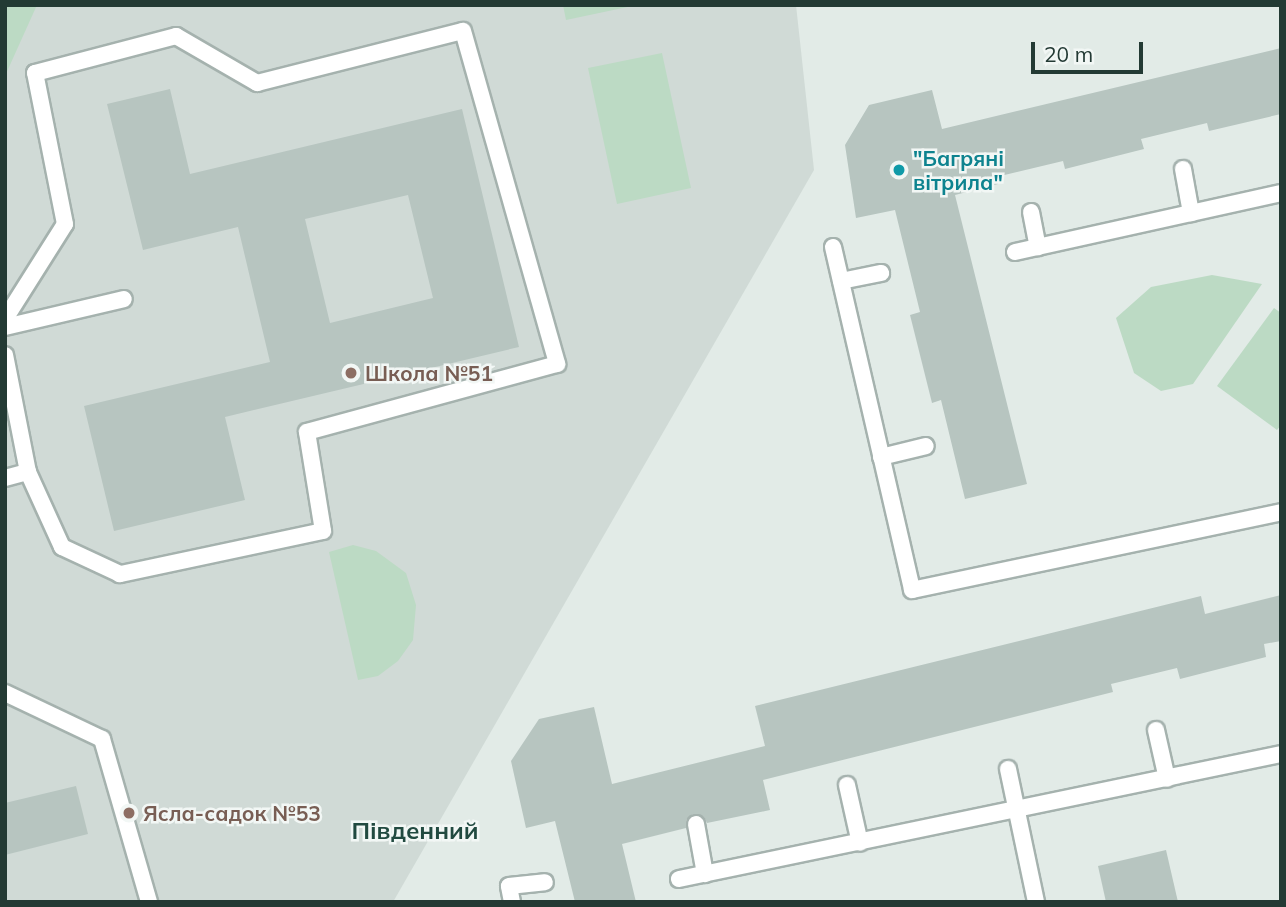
<!DOCTYPE html>
<html>
<head>
<meta charset="utf-8">
<style>
	body { margin:0 }
	#map { position:relative; width:1286px; height:907px; overflow:hidden; background:#e2ebe7; font-family:Mulish,sans-serif }
	div>[style] { position:absolute }
	.built>* { inset:0; background:#d0dad6 }
	.green>* { inset:0; background:#bcdac4 }
	.building>* { inset:0; background:#b7c5c0 }
	.roads { filter:drop-shadow(2px 0 #a5b2ae) drop-shadow(-2px 0 #a5b2ae) drop-shadow(0 2px #a5b2ae) drop-shadow(0 -2px #a5b2ae) }
	.service>* { height:16px; margin:-8px; padding:0 8px; transform-origin:8px; border-radius:8px; background:#fff }
	.dots>* { width:19px; height:19px; translate:-50% -50%; box-sizing:border-box; border:4px solid #f2f7f5; border-radius:50% }
	span { translate:-50% -50%; white-space:nowrap; text-align:center; line-height:1.15; -webkit-text-stroke:5px #f2f7f5; paint-order:stroke }
	.culture-label { font-size:21px; color:#0d838f; font-weight:700 }
	.left { translate:0 -50%; text-align:left }
	.education-label { font-size:21px; color:#785e54; font-weight:700 }
	.quarter-label { font-size:24px; color:#214a40; font-weight:700 }
	.frame { position:absolute; inset:0; border:7px solid #233a34; pointer-events:none }
	.scale { position:absolute; left:1031px; top:42px; width:112px; height:32px; box-sizing:border-box; border:4px solid #233a34; border-top:0; padding-left:9px; font-size:21px; line-height:24px; white-space:nowrap; color:#233a34; -webkit-text-stroke:5px #f2f7f5; paint-order:stroke }
</style>
</head>
<body>
<div id="map">
	<div class="built">
		<i style="clip-path:polygon(5px 5px,796px 5px,814px 170px,393px 902px,5px 902px)"></i>
	</div>
	<div class="green">
		<i style="clip-path:polygon(5px 5px,37px 5px,5px 76px)"></i>
		<i style="clip-path:polygon(563px 5px,637px 5px,566px 20px)"></i>
		<i style="clip-path:polygon(662px 53px,691px 188px,617px 204px,588px 68px)"></i>
		<i style="clip-path:polygon(1212px 275px,1262px 284px,1193px 384px,1161px 391px,1134px 373px,1116px 318px,1151px 287px)"></i>
		<i style="clip-path:polygon(1274px 308px,1281px 313px,1281px 425px,1277px 430px,1217px 386px)"></i>
		<i style="clip-path:polygon(353px 545px,376px 551px,406px 573px,416px 605px,413px 640px,398px 661px,378px 676px,358px 680px,329px 552px)"></i>
	</div>
	<div class="building">
		<i style="clip-path:polygon(1281px 48px,1281px 114px,1209px 131px,1207px 123px,1141px 139px,1144px 149px,1065px 169px,1063px 161px,996px 177px,998px 184px,955px 195px,1027px 484px,965px 499px,941px 400px,932px 403px,910px 315px,920px 312px,895px 210px,856px 218px,845px 145px,869px 105px,932px 90px,942px 129px)"></i>
		<i style="clip-path:polygon(evenodd,170px 89px,190px 174px,462px 109px,519px 347px,225px 417px,245px 500px,114px 531px,84px 406px,270px 362px,238px 227px,143px 250px,107px 104px,170px 89px,408px 195px,433px 298px,330px 323px,305px 219px,408px 195px)"></i>
		<i style="clip-path:polygon(1281px 595px,1281px 641px,1264px 644px,1266px 657px,1180px 679px,1177px 668px,1111px 684px,1113px 692px,763px 780px,770px 810px,707px 823px,704px 817px,693px 814px,686px 820px,686px 828px,622px 844px,636px 902px,575px 902px,555px 821px,526px 828px,511px 761px,539px 719px,594px 707px,612px 784px,765px 746px,755px 706px,1201px 596px,1205px 614px)"></i>
		<i style="clip-path:polygon(76px 786px,88px 834px,5px 855px,5px 803px)"></i>
		<i style="clip-path:polygon(1166px 850px,1178px 902px,1106px 902px,1098px 866px)"></i>
	</div>
	<div class="roads">
		<div class="service">
			<i style="left:1183px;top:169px;width:45px;rotate:79.7deg"></i>
			<i style="left:1031px;top:212px;width:36px;rotate:79deg"></i>
			<i style="left:833px;top:247px;width:352px;rotate:77deg"></i>
			<i style="left:912px;top:590px;width:377px;rotate:-11.9deg"></i>
			<i style="left:1015px;top:252px;width:272px;rotate:-12.5deg"></i>
			<i style="left:841px;top:281px;width:41px;rotate:-11.3deg"></i>
			<i style="left:5px;top:319px;width:112px;rotate:-57.7deg"></i>
			<i style="left:65px;top:224px;width:154px;rotate:-101.2deg"></i>
			<i style="left:35px;top:73px;width:146px;rotate:-14.7deg"></i>
			<i style="left:176px;top:36px;width:94px;rotate:30.1deg"></i>
			<i style="left:257px;top:83px;width:212px;rotate:-14.2deg"></i>
			<i style="left:463px;top:31px;width:346px;rotate:74.2deg"></i>
			<i style="left:557px;top:364px;width:259px;rotate:164.8deg"></i>
			<i style="left:307px;top:432px;width:100px;rotate:80.8deg"></i>
			<i style="left:323px;top:531px;width:208px;rotate:168deg"></i>
			<i style="left:120px;top:574px;width:64px;rotate:-155deg"></i>
			<i style="left:62px;top:547px;width:82px;rotate:-114.4deg"></i>
			<i style="left:28px;top:472px;width:119px;rotate:-101.1deg"></i>
			<i style="left:5px;top:327px;width:122px;rotate:-13.2deg"></i>
			<i style="left:881px;top:457px;width:46px;rotate:-13.7deg"></i>
			<i style="left:5px;top:478px;width:24px;rotate:-15deg"></i>
			<i style="left:5px;top:693px;width:107px;rotate:25.4deg"></i>
			<i style="left:102px;top:739px;width:170px;rotate:73.9deg"></i>
			<i style="left:1156px;top:730px;width:50px;rotate:77.3deg"></i>
			<i style="left:1008px;top:769px;width:136px;rotate:78.1deg"></i>
			<i style="left:847px;top:785px;width:59px;rotate:77.4deg"></i>
			<i style="left:696px;top:824px;width:51px;rotate:79.8deg"></i>
			<i style="left:679px;top:879px;width:615px;rotate:-11.73deg"></i>
			<i style="left:512px;top:902px;width:16px;rotate:-101deg"></i>
			<i style="left:509px;top:886px;width:36px;rotate:-6deg"></i>
		</div>
	</div>
	<div class="dots">
		<i style="left:899px;top:170px;background:#0f9aa8"></i>
		<i style="left:351px;top:373px;background:#8d6e63"></i>
		<i style="left:129px;top:813px;background:#8d6e63"></i>
	</div>
	<div class="culture-label">
		<span class="left" style="left:913px;top:170px">"Багряні<br>вітрила"</span>
	</div>
	<div class="education-label">
		<span class="left" style="left:365px;top:373px">Школа №51</span>
		<span class="left" style="left:143px;top:813px">Ясла-садок №53</span>
	</div>
	<div class="quarter-label">
		<span style="left:415px;top:831px">Південний</span>
	</div>
	<div class="frame"></div>
	<div class="scale">20 m</div>
</div>
</body>
</html>
